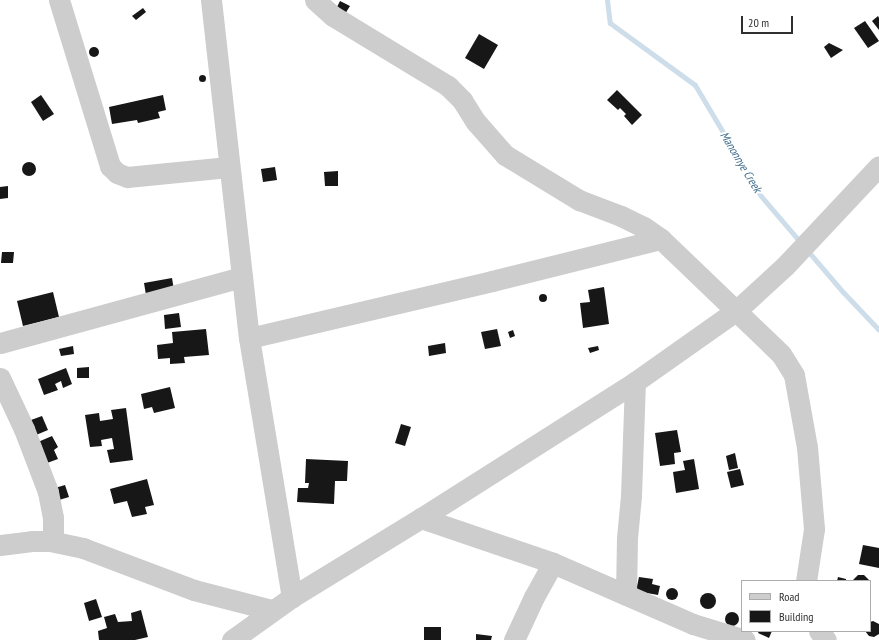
<!DOCTYPE html>
<html>
<head>
<meta charset="utf-8">
<style>
	body { margin:0 }
	#map { position:relative; width:879px; height:640px; overflow:hidden; background:#fff; font-family:"PT Sans Narrow",sans-serif }
	div>[style] { position:absolute }
	.stream>* { height:5px; margin:-2.5px; padding:0 2.5px; transform-origin:2.5px; border-radius:2.5px; background:#cddeea }
	.building>* { inset:0; background:#171717 }
	.round { border-radius:50% }
	.minor>* { height:21px; margin:-10.5px; padding:0 10.5px; transform-origin:10.5px; border-radius:10.5px; background:#cdcdcd }
	span { translate:-50% -50%; white-space:nowrap; text-align:center; line-height:1.15; -webkit-text-stroke:4px #fff; paint-order:stroke }
	.water-label { font-size:12px; color:#43708c; font-style:italic }
	.legend { position:absolute; left:741px; top:580px; width:130px; height:52px; box-sizing:border-box; background:#fff; border:1px solid #acacac; margin:0; padding:5px 7px; list-style:none; font-size:12px; color:#303030 }
	.legend li { display:flex; align-items:center; gap:8px; height:20px }
	.legend b { width:20px; border:1px solid #acacac }
	.scale { position:absolute; left:741px; top:16px; width:52px; height:18px; box-sizing:border-box; border:2px solid #303030; border-top:0; padding-left:5px; font-size:12px; line-height:14px; white-space:nowrap; color:#303030; -webkit-text-stroke:3px #fff; paint-order:stroke }
</style>
</head>
<body>
<div id="map">
	<div class="stream">
		<i style="left:607px;top:0;width:23px;rotate:83deg"></i>
		<i style="left:610px;top:23px;width:105px;rotate:36.1deg"></i>
		<i style="left:695px;top:85px;width:129px;rotate:59.3deg"></i>
		<i style="left:761px;top:196px;width:62px;rotate:49.6deg"></i>
		<i style="left:807px;top:250px;width:55px;rotate:49.4deg"></i>
		<i style="left:843px;top:292px;width:52px;rotate:46.5deg"></i>
	</div>
	<div class="building">
		<i style="clip-path:polygon(340px 1px,350px 6px,345px 14px,336px 9px)"></i>
		<i style="clip-path:polygon(143px 8px,146px 12px,136px 20px,132px 16px)"></i>
		<i style="clip-path:polygon(878px 16px,879px 18px,879px 30px,872px 21px)"></i>
		<i style="clip-path:polygon(865px 21px,879px 41px,868px 48px,854px 28px)"></i>
		<i style="clip-path:polygon(479px 34px,498px 45px,484px 69px,465px 58px)"></i>
		<i style="clip-path:polygon(829px 43px,843px 50px,831px 58px,824px 47px)"></i>
		<i class="round" style="left:89px;top:47px;width:10px;height:10px"></i>
		<i class="round" style="left:198.5px;top:74.5px;width:7px;height:7px"></i>
		<i style="clip-path:polygon(617px 90px,642px 115px,632px 125px,624px 116px,626px 114px,620px 108px,618px 110px,607px 100px)"></i>
		<i style="clip-path:polygon(41px 95px,54px 114px,43px 121px,31px 102px)"></i>
		<i style="clip-path:polygon(163px 95px,166px 110px,158px 112px,160px 118px,138px 123px,137px 120px,112px 124px,109px 107px)"></i>
		<i class="round" style="left:22px;top:162px;width:14px;height:14px"></i>
		<i style="clip-path:polygon(275px 167px,277px 180px,263px 182px,261px 169px)"></i>
		<i style="clip-path:polygon(338px 171px,338px 186px,325px 186px,324px 172px)"></i>
		<i style="clip-path:polygon(8px 186px,8px 198px,0 199px,0 187px)"></i>
		<i style="clip-path:polygon(2px 252px,14px 252px,13px 263px,1px 263px)"></i>
		<i style="clip-path:polygon(172px 278px,174px 290px,146px 295px,144px 283px)"></i>
		<i style="clip-path:polygon(604px 287px,609px 324px,583px 328px,580px 303px,590px 302px,588px 290px)"></i>
		<i style="clip-path:polygon(53px 292px,59px 317px,23px 326px,17px 301px)"></i>
		<i class="round" style="left:539px;top:294px;width:8px;height:8px"></i>
		<i style="clip-path:polygon(179px 313px,181px 327px,165px 329px,164px 315px)"></i>
		<i style="clip-path:polygon(206px 329px,209px 355px,184px 357px,185px 363px,170px 364px,170px 358px,158px 359px,157px 345px,173px 343px,172px 332px)"></i>
		<i style="clip-path:polygon(497px 329px,501px 346px,485px 349px,481px 332px)"></i>
		<i style="clip-path:polygon(513px 330px,515px 336px,510px 338px,508px 332px)"></i>
		<i style="clip-path:polygon(445px 343px,446px 353px,429px 356px,428px 346px)"></i>
		<i style="clip-path:polygon(73px 346px,74px 354px,61px 356px,59px 349px)"></i>
		<i style="clip-path:polygon(598px 346px,599px 350px,590px 353px,588px 348px)"></i>
		<i style="clip-path:polygon(89px 367px,89px 378px,77px 378px,77px 368px)"></i>
		<i style="clip-path:polygon(66px 368px,72px 384px,63px 388px,61px 381px,55px 384px,58px 390px,44px 395px,38px 379px)"></i>
		<i style="clip-path:polygon(170px 387px,175px 408px,154px 413px,152px 407px,144px 409px,141px 394px)"></i>
		<i style="clip-path:polygon(126px 408px,133px 460px,110px 463px,107px 450px,114px 449px,112px 438px,101px 440px,102px 446px,90px 447px,85px 415px,99px 413px,100px 421px,113px 419px,111px 410px)"></i>
		<i style="clip-path:polygon(42px 416px,48px 430px,36px 435px,31px 420px)"></i>
		<i style="clip-path:polygon(401px 424px,411px 427px,405px 446px,395px 443px)"></i>
		<i style="clip-path:polygon(677px 430px,681px 452px,674px 453px,675px 464px,660px 466px,655px 433px)"></i>
		<i style="clip-path:polygon(52px 436px,58px 447px,54px 450px,58px 459px,47px 463px,38px 442px)"></i>
		<i style="clip-path:polygon(735px 453px,738px 468px,729px 470px,726px 456px)"></i>
		<i style="clip-path:polygon(306px 459px,348px 461px,347px 481px,335px 481px,334px 504px,297px 502px,298px 488px,308px 488px,309px 483px,305px 483px)"></i>
		<i style="clip-path:polygon(694px 459px,699px 489px,676px 493px,673px 472px,685px 470px,683px 461px)"></i>
		<i style="clip-path:polygon(740px 469px,744px 485px,731px 488px,727px 472px)"></i>
		<i style="clip-path:polygon(147px 479px,154px 505px,145px 507px,147px 514px,132px 517px,127px 501px,114px 504px,110px 489px)"></i>
		<i style="clip-path:polygon(65px 485px,69px 497px,59px 500px,55px 488px)"></i>
		<i style="clip-path:polygon(863px 545px,879px 548px,879px 568px,859px 564px)"></i>
		<i style="clip-path:polygon(858px 575px,864px 575px,870px 581px,852px 581px)"></i>
		<i style="clip-path:polygon(639px 577px,653px 579px,652px 584px,660px 586px,658px 595px,636px 591px)"></i>
		<i style="clip-path:polygon(838px 577px,846px 579px,846px 581px,837px 581px)"></i>
		<i class="round" style="left:666px;top:588px;width:12px;height:12px"></i>
		<i class="round" style="left:700px;top:593px;width:16px;height:16px"></i>
		<i style="clip-path:polygon(96px 599px,102px 617px,89px 621px,84px 603px)"></i>
		<i style="clip-path:polygon(141px 610px,148px 637px,135px 640px,99px 640px,98px 631px,107px 628px,104px 617px,115px 614px,118px 622px,132px 621px,131px 613px)"></i>
		<i class="round" style="left:725px;top:612px;width:14px;height:14px"></i>
		<i style="clip-path:polygon(873px 621px,879px 624px,879px 634px,874px 637px,869px 636px,865px 631px,870px 631px,870px 622px)"></i>
		<i style="clip-path:polygon(424px 627px,441px 627px,441px 640px,424px 640px)"></i>
		<i style="clip-path:polygon(759px 631px,772px 631px,769px 638px,758px 633px)"></i>
		<i style="clip-path:polygon(476px 634px,492px 636px,491px 640px,476px 640px)"></i>
	</div>
	<div class="minor">
		<i style="left:59px;top:0;width:174px;rotate:72.9deg"></i>
		<i style="left:110px;top:166px;width:10px;rotate:45deg"></i>
		<i style="left:117px;top:173px;width:11px;rotate:22deg"></i>
		<i style="left:127px;top:177px;width:102px;rotate:-5.6deg"></i>
		<i style="left:211px;top:0;width:340px;rotate:83.6deg"></i>
		<i style="left:249px;top:338px;width:263px;rotate:80.6deg"></i>
		<i style="left:315px;top:0;width:24px;rotate:42deg"></i>
		<i style="left:333px;top:16px;width:135px;rotate:31.3deg"></i>
		<i style="left:448px;top:86px;width:20px;rotate:45deg"></i>
		<i style="left:462px;top:100px;width:26px;rotate:58deg"></i>
		<i style="left:476px;top:122px;width:44px;rotate:48.7deg"></i>
		<i style="left:505px;top:155px;width:87px;rotate:31.3deg"></i>
		<i style="left:579px;top:200px;width:45px;rotate:20.9deg"></i>
		<i style="left:621px;top:216px;width:25px;rotate:26deg"></i>
		<i style="left:644px;top:227px;width:21px;rotate:35deg"></i>
		<i style="left:661px;top:239px;width:166px;rotate:43.8deg"></i>
		<i style="left:781px;top:354px;width:25px;rotate:58deg"></i>
		<i style="left:794px;top:375px;width:73px;rotate:79.8deg"></i>
		<i style="left:807px;top:447px;width:82px;rotate:85.1deg"></i>
		<i style="left:814px;top:529px;width:53px;rotate:98.7deg"></i>
		<i style="left:249px;top:338px;width:250px;rotate:-13.2deg"></i>
		<i style="left:492px;top:281px;width:174px;rotate:-14deg"></i>
		<i style="left:0;top:343px;width:251px;rotate:-15.3deg"></i>
		<i style="left:0;top:378px;width:56px;rotate:64.8deg"></i>
		<i style="left:24px;top:429px;width:67px;rotate:69.1deg"></i>
		<i style="left:48px;top:492px;width:25px;rotate:79deg"></i>
		<i style="left:53px;top:517px;width:15px;rotate:90deg"></i>
		<i style="left:53px;top:532px;width:9px;rotate:108deg"></i>
		<i style="left:421px;top:518px;width:139px;rotate:18.8deg"></i>
		<i style="left:553px;top:563px;width:153px;rotate:23.5deg"></i>
		<i style="left:693px;top:624px;width:54px;rotate:17.1deg"></i>
		<i style="left:0;top:545px;width:32px;rotate:-7deg"></i>
		<i style="left:32px;top:541px;width:18px"></i>
		<i style="left:50px;top:541px;width:34px;rotate:12deg"></i>
		<i style="left:83px;top:548px;width:119px;rotate:20.7deg"></i>
		<i style="left:194px;top:590px;width:81px;rotate:14.4deg"></i>
		<i style="left:626px;top:595px;width:57px;rotate:-89deg"></i>
		<i style="left:627px;top:538px;width:42px;rotate:-84.6deg"></i>
		<i style="left:631px;top:496px;width:114px;rotate:-88deg"></i>
		<i style="left:819px;top:631px;width:11px;rotate:52deg"></i>
		<i style="left:232px;top:640px;width:74px;rotate:-35.6deg"></i>
		<i style="left:292px;top:597px;width:151px;rotate:-31.5deg"></i>
		<i style="left:421px;top:518px;width:254px;rotate:-32.4deg"></i>
		<i style="left:635px;top:382px;width:125px;rotate:-35.2deg"></i>
		<i style="left:737px;top:310px;width:65px;rotate:-42.5deg"></i>
		<i style="left:785px;top:266px;width:137px;rotate:-46.8deg"></i>
		<i style="left:514px;top:640px;width:47px;rotate:-65.1deg"></i>
		<i style="left:534px;top:597px;width:39px;rotate:-61deg"></i>
	</div>
	<div class="water-label">
		<span style="left:741px;top:162px;rotate:59deg">Manonnye Creek</span>
	</div>
	<ul class="legend">
	<li><b style="height:5px;background:#cdcdcd"></b>Road</li>
	<li><b style="height:11px;background:#171717"></b>Building</li>
	</ul>
	<div class="scale">20 m</div>
</div>
</body>
</html>
